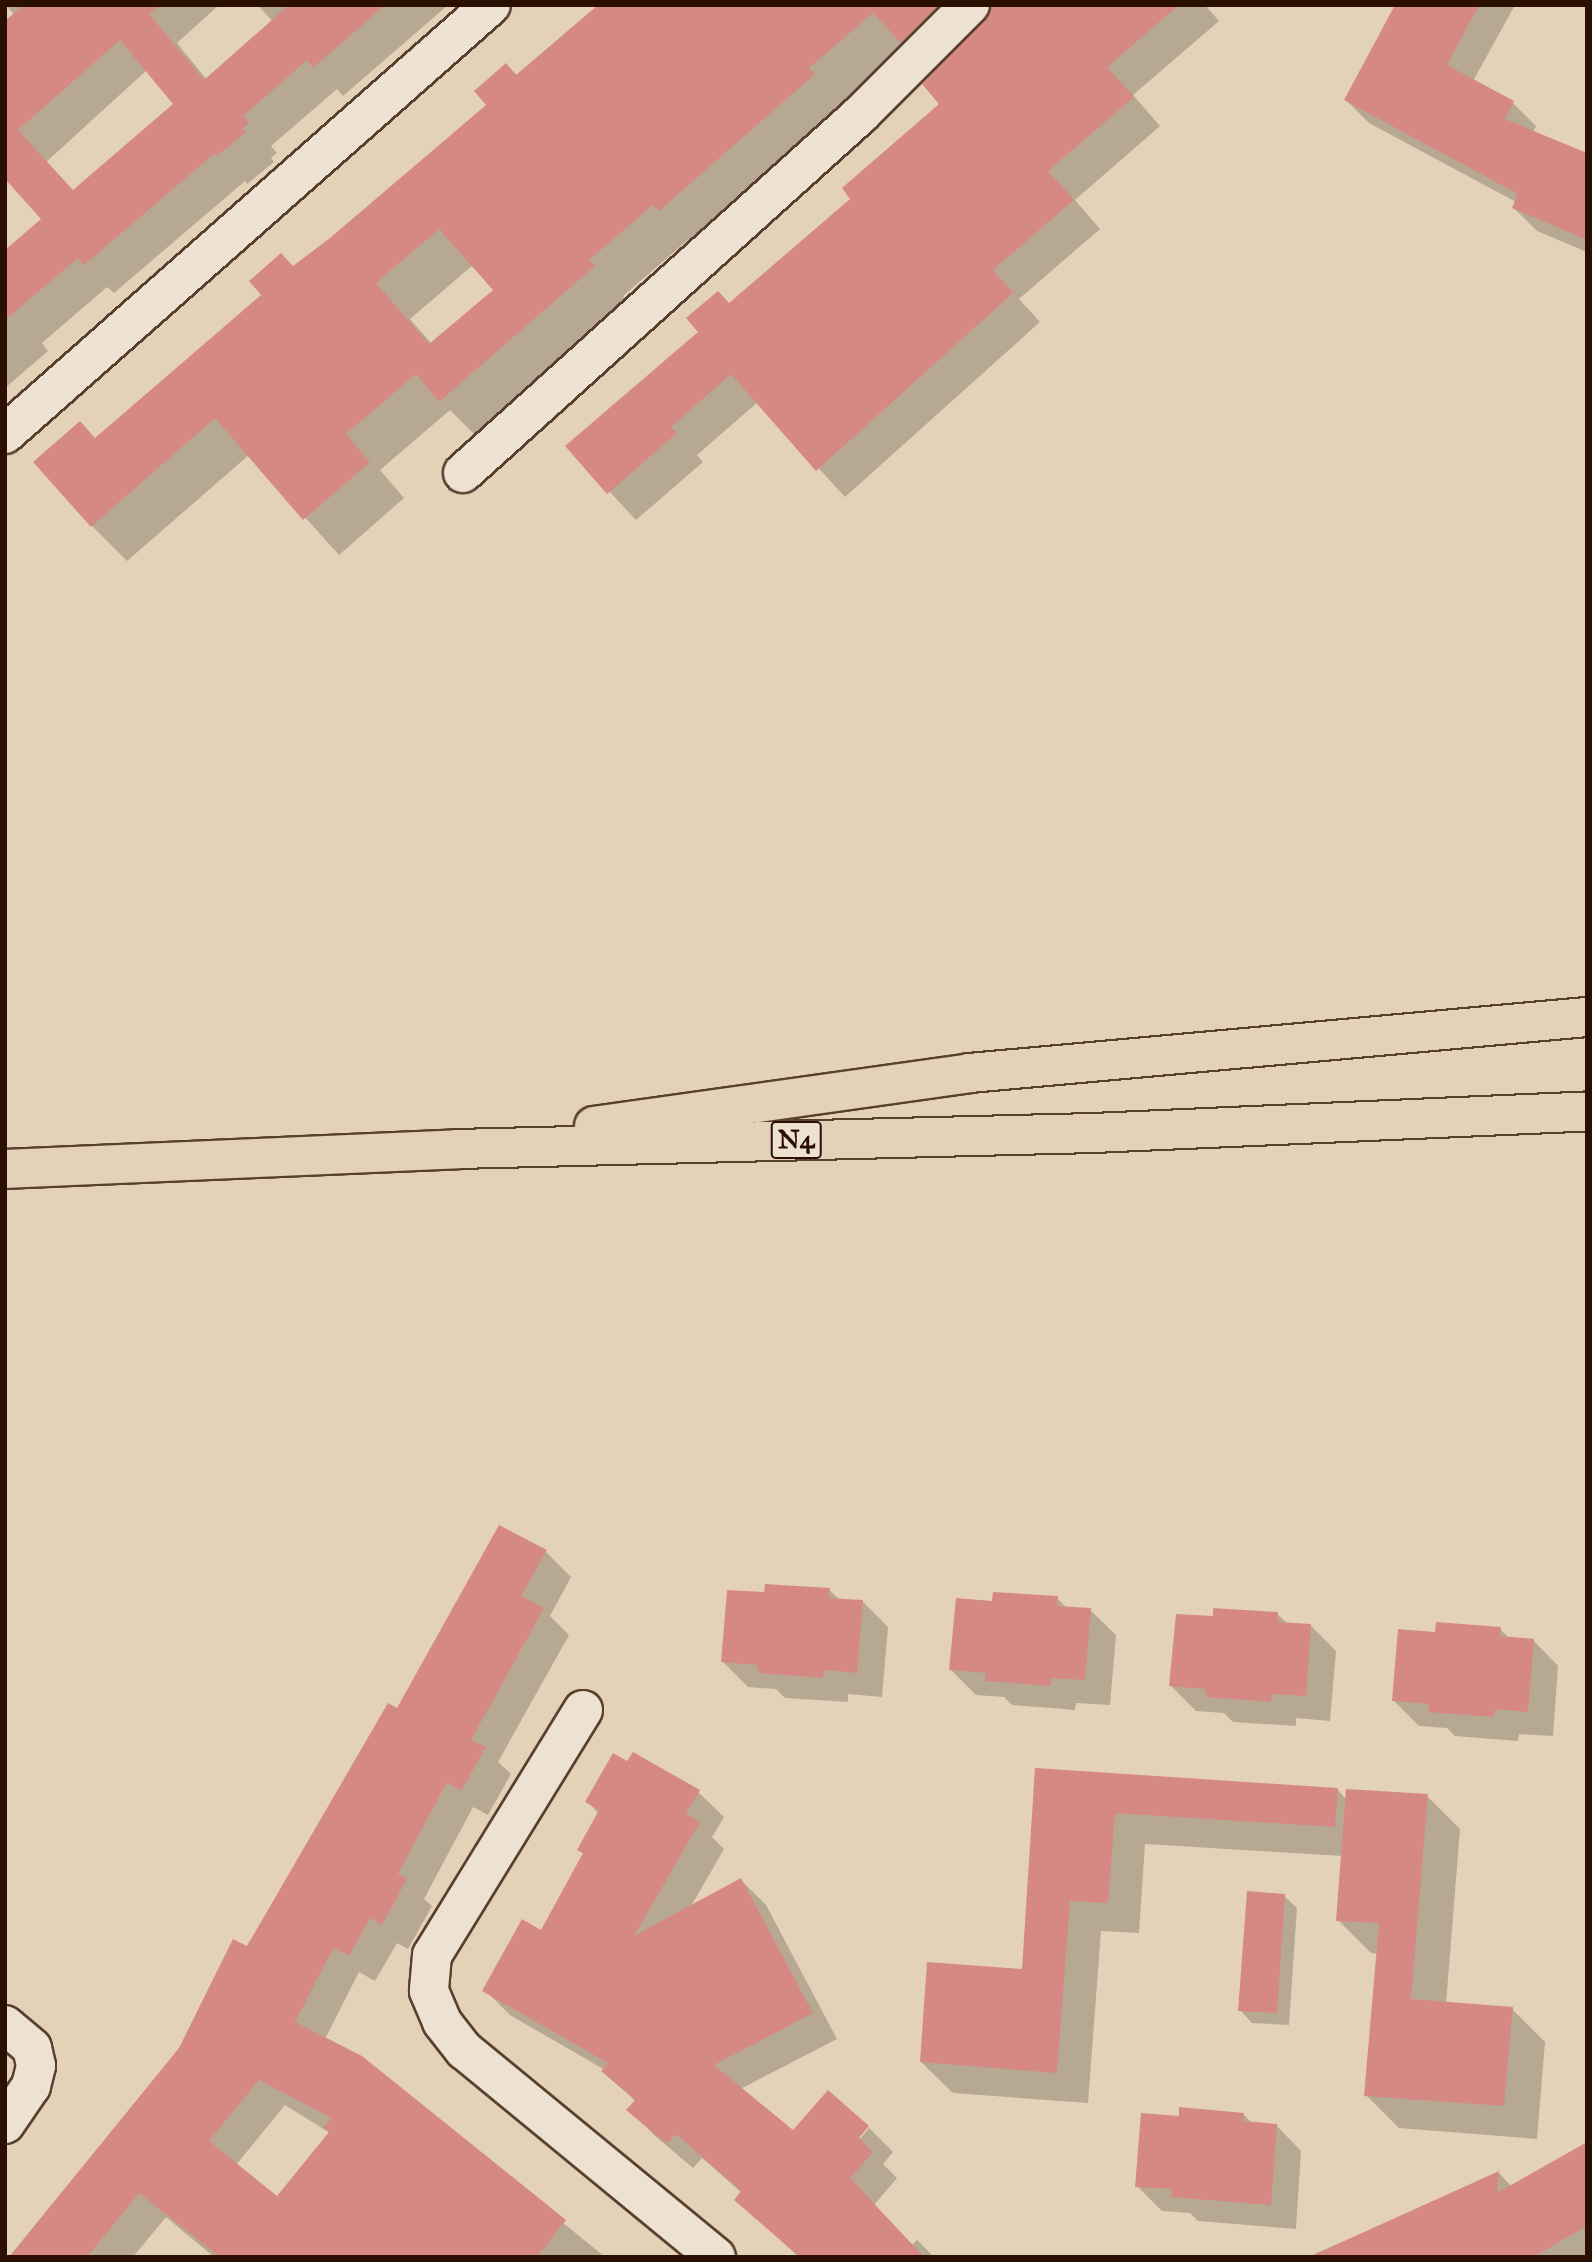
<!DOCTYPE html>
<html>
<head>
<meta charset="utf-8">
<style>
	body { margin:0 }
	#map { position:relative; width:1592px; height:2262px; overflow:hidden; background:#e4d2b8; font-family:"IM FELL Great Primer",serif }
	div>[style] { position:absolute }
	.shadow>* { inset:0; background:#0003 }
	.building>* { inset:0; background:#d68983 }
	.roads { filter:drop-shadow(2px 0 #59402e) drop-shadow(-2px 0 #59402e) drop-shadow(0 2px #59402e) drop-shadow(0 -2px #59402e) }
	.minor>* { height:38px; margin:-19px; padding:0 19px; transform-origin:19px; border-radius:19px; background:#ede2d1 }
	.highway>* { height:38px; margin:-19px; padding:0 19px; transform-origin:19px; border-radius:19px; background:#e4d2b8 }
	span { translate:-50% -50%; white-space:nowrap; text-align:center; line-height:1.15; -webkit-text-stroke:5px #ede2d1; paint-order:stroke }
	.shield-label span { padding:2px 5px; background:#ede2d1; border:2px solid; border-radius:5px; -webkit-text-stroke-width:0 }
	.shield-label { font-size:26px; color:#2b0f00; font-weight:700 }
	.frame { position:absolute; inset:0; border:7px solid #2b0f00; pointer-events:none }
</style>
</head>
<body>
<div id="map">
	<div class="shadow">
		<i style="clip-path:polygon(6px 5px,219px 5px,177px 43px,207px 80px,273px 22px,258px 5px,448px 5px,343px 96px,337px 89px,271px 146px,277px 153px,271px 158px,274px 162px,247px 184px,245px 181px,114px 293px,107px 287px,42px 343px,48px 351px,5px 388px,5px 252px,176px 104px,147px 70px,21px 185px,9px 173px,36px 40px)"></i>
		<i style="clip-path:polygon(evenodd,601px 5px,985px 5px,998px 20px,1086px 5px,1205px 5px,1219px 21px,1133px 95px,1160px 126px,1075px 200px,1100px 229px,1019px 299px,1040px 322px,845px 497px,758px 402px,697px 455px,703px 462px,636px 520px,567px 446px,853px 199px,941px 104px,934px 74px,908px 48px,695px 245px,689px 239px,623px 296px,629px 303px,476px 436px,450px 410px,380px 470px,404px 498px,339px 555px,249px 455px,127px 561px,92px 526px,96px 440px,489px 105px,506px 65px,518px 76px,601px 5px,473px 265px,495px 290px,432px 344px,410px 319px,473px 265px)"></i>
		<i style="clip-path:polygon(1395px 5px,1515px 5px,1473px 81px,1513px 103px,1536px 126px,1533px 132px,1587px 155px,1587px 252px,1537px 231px,1514px 208px,1516px 202px,1369px 123px,1346px 100px)"></i>
		<i style="clip-path:polygon(evenodd,546px 1552px,571px 1577px,550px 1616px,569px 1635px,498px 1762px,511px 1774px,488px 1815px,473px 1807px,424px 1899px,432px 1906px,408px 1949px,397px 1943px,375px 1981px,359px 1972px,325px 2039px,361px 2058px,605px 2257px,214px 2257px,166px 2217px,133px 2257px,12px 2257px,181px 2049px,398px 1710px,546px 1552px,285px 2105px,330px 2133px,277px 2198px,236px 2165px,285px 2105px)"></i>
		<i style="clip-path:polygon(829px 1590px,840px 1600px,863px 1602px,888px 1627px,882px 1697px,848px 1694px,848px 1702px,785px 1698px,776px 1689px,748px 1687px,723px 1662px,766px 1594px)"></i>
		<i style="clip-path:polygon(1057px 1598px,1067px 1608px,1090px 1610px,1116px 1635px,1110px 1705px,1076px 1703px,1075px 1710px,1012px 1705px,1004px 1697px,976px 1695px,951px 1670px,993px 1603px)"></i>
		<i style="clip-path:polygon(1277px 1614px,1288px 1624px,1311px 1626px,1336px 1651px,1330px 1721px,1296px 1718px,1296px 1726px,1233px 1722px,1224px 1713px,1196px 1711px,1171px 1686px,1214px 1618px)"></i>
		<i style="clip-path:polygon(1500px 1629px,1510px 1639px,1533px 1640px,1558px 1666px,1553px 1736px,1519px 1734px,1518px 1741px,1455px 1736px,1447px 1728px,1419px 1726px,1394px 1701px,1437px 1634px)"></i>
		<i style="clip-path:polygon(1037px 1770px,1337px 1789px,1347px 1800px,1427px 1796px,1460px 1829px,1446px 2004px,1512px 2009px,1545px 2042px,1537px 2139px,1399px 2128px,1366px 2095px,1378px 1954px,1371px 1953px,1338px 1920px,1343px 1856px,1145px 1844px,1139px 1933px,1101px 1931px,1088px 2103px,953px 2093px,921px 2062px,1024px 1971px)"></i>
		<i style="clip-path:polygon(698px 1792px,724px 1817px,712px 1837px,724px 1849px,690px 1908px,741px 1880px,766px 1905px,837px 2039px,740px 2089px,794px 2133px,854px 2146px,869px 2128px,893px 2152px,883px 2164px,897px 2178px,874px 2205px,912px 2245px,917px 2240px,934px 2257px,799px 2257px,736px 2200px,742px 2193px,702px 2158px,693px 2168px,654px 2135px,629px 2109px,636px 2102px,605px 2070px,510px 2015px,485px 1990px,541px 1932px,584px 1855px,579px 1849px,599px 1814px,588px 1802px)"></i>
		<i style="clip-path:polygon(1284px 1896px,1297px 1908px,1289px 2025px,1252px 2023px,1240px 2010px)"></i>
		<i style="clip-path:polygon(1243px 2114px,1253px 2124px,1276px 2125px,1301px 2151px,1296px 2229px,1198px 2221px,1190px 2213px,1162px 2211px,1137px 2186px,1180px 2118px)"></i>
		<i style="clip-path:polygon(1587px 2144px,1587px 2257px,1308px 2257px,1499px 2173px,1512px 2187px)"></i>
	</div>
	<div class="building">
		<i style="clip-path:polygon(evenodd,23px 5px,159px 5px,149px 14px,204px 80px,289px 5px,385px 5px,313px 68px,307px 60px,243px 116px,249px 123px,243px 128px,246px 132px,217px 156px,215px 153px,83px 266px,78px 258px,5px 320px,5px 250px,41px 219px,5px 179px,5px 21px,23px 5px,120px 40px,173px 104px,73px 190px,18px 130px,120px 40px)"></i>
		<i style="clip-path:polygon(evenodd,598px 5px,939px 5px,901px 43px,873px 13px,809px 68px,815px 74px,659px 211px,653px 205px,589px 260px,595px 266px,439px 402px,416px 374px,346px 434px,370px 462px,303px 520px,215px 418px,91px 527px,33px 462px,80px 421px,95px 438px,261px 295px,249px 281px,281px 253px,293px 266px,330px 238px,486px 105px,474px 91px,506px 63px,516px 75px,598px 5px,439px 229px,493px 290px,429px 344px,376px 283px,439px 229px)"></i>
		<i style="clip-path:polygon(991px 5px,1179px 5px,1107px 67px,1134px 97px,1048px 171px,1074px 200px,993px 270px,1013px 293px,816px 471px,731px 374px,671px 427px,677px 433px,607px 494px,565px 446px,698px 332px,686px 318px,718px 291px,729px 303px,850px 199px,842px 188px,939px 104px,922px 84px,985px 20px)"></i>
		<i style="clip-path:polygon(1395px 5px,1479px 5px,1447px 65px,1514px 101px,1505px 119px,1587px 153px,1587px 240px,1512px 208px,1518px 194px,1344px 100px)"></i>
		<i style="clip-path:polygon(evenodd,499px 1525px,547px 1550px,521px 1596px,544px 1608px,471px 1740px,486px 1747px,461px 1791px,447px 1782px,398px 1874px,407px 1879px,382px 1925px,370px 1918px,349px 1956px,333px 1948px,295px 2022px,362px 2056px,566px 2220px,537px 2257px,220px 2257px,139px 2193px,87px 2257px,9px 2257px,179px 2048px,233px 1939px,247px 1946px,388px 1703px,397px 1708px,499px 1525px,259px 2080px,332px 2118px,323px 2128px,329px 2132px,277px 2196px,209px 2141px,259px 2080px)"></i>
		<i style="clip-path:polygon(765px 1584px,830px 1588px,829px 1598px,863px 1600px,857px 1673px,824px 1670px,823px 1678px,758px 1673px,758px 1665px,721px 1662px,727px 1590px,764px 1592px)"></i>
		<i style="clip-path:polygon(993px 1592px,1058px 1596px,1057px 1606px,1091px 1608px,1085px 1680px,1051px 1678px,1051px 1686px,985px 1681px,986px 1673px,949px 1670px,956px 1598px,992px 1601px)"></i>
		<i style="clip-path:polygon(1213px 1608px,1278px 1612px,1278px 1622px,1311px 1624px,1306px 1696px,1272px 1694px,1271px 1702px,1206px 1697px,1206px 1689px,1169px 1686px,1176px 1614px,1213px 1616px)"></i>
		<i style="clip-path:polygon(1436px 1622px,1501px 1627px,1500px 1636px,1534px 1639px,1528px 1712px,1495px 1709px,1494px 1717px,1428px 1712px,1429px 1704px,1392px 1701px,1398px 1629px,1435px 1632px)"></i>
		<i style="clip-path:polygon(633px 1752px,700px 1790px,686px 1814px,700px 1822px,634px 1936px,741px 1878px,813px 2013px,714px 2065px,793px 2130px,828px 2090px,869px 2126px,859px 2138px,873px 2152px,850px 2178px,924px 2257px,800px 2257px,734px 2200px,741px 2191px,676px 2134px,667px 2144px,626px 2110px,635px 2100px,601px 2071px,608px 2063px,482px 1991px,522px 1919px,541px 1930px,583px 1853px,577px 1850px,599px 1810px,585px 1802px,613px 1753px,627px 1761px)"></i>
		<i style="clip-path:polygon(1035px 1768px,1338px 1788px,1335px 1827px,1115px 1813px,1108px 1903px,1070px 1901px,1057px 2073px,920px 2062px,927px 1962px,1022px 1969px)"></i>
		<i style="clip-path:polygon(1346px 1789px,1428px 1794px,1411px 1999px,1513px 2007px,1504px 2106px,1364px 2096px,1379px 1923px,1336px 1921px)"></i>
		<i style="clip-path:polygon(1247px 1891px,1285px 1894px,1277px 2013px,1238px 2011px)"></i>
		<i style="clip-path:polygon(1179px 2107px,1244px 2113px,1243px 2121px,1277px 2124px,1271px 2205px,1171px 2197px,1172px 2189px,1135px 2187px,1141px 2113px,1179px 2116px)"></i>
		<i style="clip-path:polygon(1587px 2142px,1587px 2226px,1533px 2257px,1309px 2257px,1499px 2171px,1497px 2193px)"></i>
	</div>
	<div class="roads">
		<div class="minor">
			<i style="left:5px;top:434px;width:648px;rotate:-41.44deg"></i>
			<i style="left:463px;top:473px;width:536px;rotate:-42.05deg"></i>
			<i style="left:861px;top:114px;width:154px;rotate:-45deg"></i>
			<i style="left:583px;top:1710px;width:288px;rotate:121.6deg"></i>
			<i style="left:432px;top:1955px;width:36px;rotate:95deg"></i>
			<i style="left:429px;top:1991px;width:34px;rotate:67deg"></i>
			<i style="left:442px;top:2022px;width:36px;rotate:52deg"></i>
			<i style="left:464px;top:2050px;width:326px;rotate:39.4deg"></i>
			<i style="left:5px;top:2025px;width:35px;rotate:40deg"></i>
			<i style="left:32px;top:2048px;width:18px;rotate:77deg"></i>
			<i style="left:36px;top:2066px;width:21px;rotate:104deg"></i>
			<i style="left:31px;top:2086px;width:46px;rotate:124.4deg"></i>
		</div>
		<div class="highway">
			<i style="left:594px;top:1126px;width:380px;rotate:-8deg"></i>
			<i style="left:970px;top:1073px;width:620px;rotate:-5.19deg"></i>
			<i style="left:5px;top:1169px;width:452px;rotate:-2.5deg"></i>
			<i style="left:457px;top:1149px;width:636px;rotate:-1.44deg"></i>
			<i style="left:1093px;top:1133px;width:494px;rotate:-2.5deg"></i>
		</div>
	</div>
	<div class="shield-label">
		<span style="left:796px;top:1140px">N4</span>
	</div>
	<div class="frame"></div>
</div>
</body>
</html>
